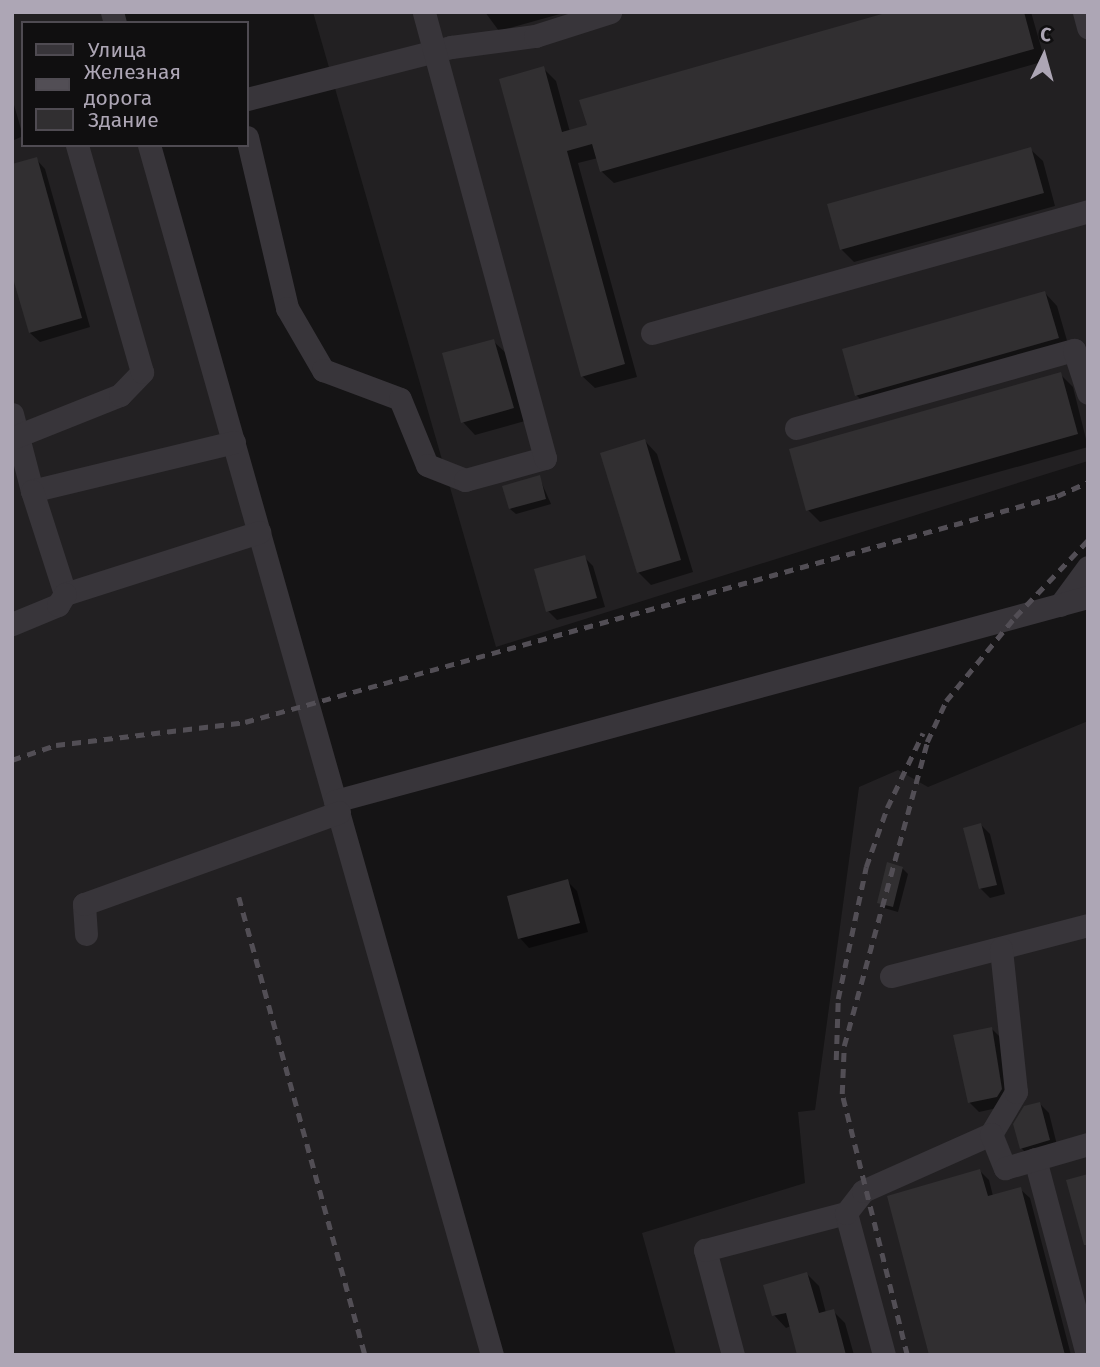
<!DOCTYPE html>
<html>
<head>
<meta charset="utf-8">
<style>
	body { margin:0 }
	#map { position:relative; width:1100px; height:1367px; overflow:hidden; background:#151415; font-family:"Fira Sans",sans-serif }
	div>[style] { position:absolute }
	.built>* { inset:0; background:#222022 }
	.shadow>* { inset:0; background:#0007 }
	.building>* { inset:0; background:#312f31 }
	.minor>* { height:23px; margin:-11.5px; padding:0 11.5px; transform-origin:11.5px; border-radius:11.5px; background:#38353a }
	.rail>* { height:4.5px; margin-top:-2.25px; transform-origin:0; background:repeating-linear-gradient(90deg,#524e55 0 9px,transparent 0 16px) }
	span { translate:-50% -50%; white-space:nowrap; text-align:center; line-height:1.15; -webkit-text-stroke:7px #100f10; paint-order:stroke }
	.frame { position:absolute; inset:0; border:14px solid #ada6b5; pointer-events:none }
	.legend { position:absolute; left:21px; top:21px; width:228px; height:126px; box-sizing:border-box; background:#100f10; border:2px solid #4f4b52; margin:0; padding:9px 12px; list-style:none; font-size:21px; color:#ada6b5 }
	.legend li { display:flex; align-items:center; gap:14px; height:35px }
	.legend b { width:35px; border:2px solid #4f4b52 }
	.north { position:absolute; left:1009px; top:21px; width:70px; height:70px; -webkit-text-stroke:5px #100f10; paint-order:stroke; rotate:5deg; font-size:19px; font-weight:700; line-height:28px; text-align:center; color:#ada6b5 }
	.north::after { content:''; display:block; margin:auto; width:24px; height:32px; background:#ada6b5; clip-path:polygon(50% 0,100% 100%,50% 72%,0 100%) }
</style>
</head>
<body>
<div id="map">
	<div class="built">
		<i style="clip-path:polygon(12px 12px,110px 12px,113px 23px,23px 23px,23px 145px,148px 145px,492px 1355px,12px 1355px)"></i>
		<i style="clip-path:polygon(313px 12px,1088px 12px,1088px 461px,496px 647px)"></i>
		<i style="clip-path:polygon(1088px 721px,1088px 1355px,676px 1355px,642px 1233px,805px 1183px,798px 1112px,815px 1110px,859px 787px,898px 770px,928px 787px)"></i>
	</div>
	<div class="shadow">
		<i style="clip-path:polygon(485px 12px,567px 12px,499px 31px)"></i>
		<i style="clip-path:polygon(896px 12px,1031px 12px,1045px 61px,614px 183px,601px 171px,598px 158px,578px 163px,637px 377px,595px 388px,582px 376px,543px 68px,556px 81px,570px 132px)"></i>
		<i style="clip-path:polygon(12px 98px,23px 136px,12px 141px)"></i>
		<i style="clip-path:polygon(1030px 149px,1043px 161px,1055px 206px,854px 262px,841px 249px)"></i>
		<i style="clip-path:polygon(36px 159px,45px 169px,90px 327px,40px 342px,30px 333px)"></i>
		<i style="clip-path:polygon(1045px 293px,1057px 306px,1070px 351px,869px 407px,856px 395px)"></i>
		<i style="clip-path:polygon(493px 341px,506px 353px,525px 421px,475px 435px,463px 422px)"></i>
		<i style="clip-path:polygon(1060px 374px,1073px 387px,1088px 447px,820px 522px,808px 510px)"></i>
		<i style="clip-path:polygon(645px 441px,657px 454px,693px 572px,651px 585px,638px 572px)"></i>
		<i style="clip-path:polygon(539px 477px,551px 504px,516px 514px,510px 509px)"></i>
		<i style="clip-path:polygon(584px 557px,593px 566px,605px 607px,557px 620px,548px 611px)"></i>
		<i style="clip-path:polygon(981px 825px,990px 834px,1005px 894px,990px 898px,980px 888px)"></i>
		<i style="clip-path:polygon(902px 868px,908px 874px,898px 912px,884px 908px,879px 902px)"></i>
		<i style="clip-path:polygon(567px 881px,577px 891px,588px 932px,529px 948px,520px 938px)"></i>
		<i style="clip-path:polygon(992px 1029px,1001px 1038px,1006px 1106px,979px 1112px,970px 1103px)"></i>
		<i style="clip-path:polygon(1040px 1104px,1049px 1113px,1058px 1149px,1030px 1157px,1021px 1148px)"></i>
		<i style="clip-path:polygon(980px 1171px,989px 1180px,993px 1196px,1020px 1189px,1030px 1198px,1071px 1355px,931px 1355px)"></i>
		<i style="clip-path:polygon(807px 1274px,819px 1286px,826px 1313px,833px 1311px,845px 1323px,854px 1355px,799px 1355px,791px 1326px,786px 1328px,774px 1315px)"></i>
	</div>
	<div class="building">
		<i style="clip-path:polygon(889px 12px,1024px 12px,1034px 49px,600px 172px,592px 144px,567px 151px,625px 364px,581px 377px,499px 79px,544px 66px,562px 132px,587px 125px,579px 100px)"></i>
		<i style="clip-path:polygon(1031px 147px,1044px 193px,840px 250px,827px 204px)"></i>
		<i style="clip-path:polygon(37px 157px,82px 318px,29px 333px,12px 275px,12px 164px)"></i>
		<i style="clip-path:polygon(1045px 291px,1059px 338px,855px 396px,842px 349px)"></i>
		<i style="clip-path:polygon(494px 339px,514px 408px,461px 423px,442px 353px)"></i>
		<i style="clip-path:polygon(1061px 372px,1078px 434px,806px 511px,789px 449px)"></i>
		<i style="clip-path:polygon(645px 439px,681px 560px,637px 573px,600px 453px)"></i>
		<i style="clip-path:polygon(540px 475px,546px 499px,509px 509px,502px 486px)"></i>
		<i style="clip-path:polygon(585px 555px,597px 598px,546px 612px,534px 569px)"></i>
		<i style="clip-path:polygon(981px 823px,997px 885px,979px 889px,963px 828px)"></i>
		<i style="clip-path:polygon(887px 862px,903px 867px,893px 907px,877px 903px)"></i>
		<i style="clip-path:polygon(568px 879px,580px 923px,518px 939px,507px 896px)"></i>
		<i style="clip-path:polygon(992px 1027px,1002px 1089px,997px 1097px,968px 1103px,953px 1035px)"></i>
		<i style="clip-path:polygon(1040px 1102px,1050px 1140px,1020px 1149px,1013px 1124px,1024px 1106px)"></i>
		<i style="clip-path:polygon(980px 1169px,988px 1196px,1021px 1187px,1065px 1355px,929px 1355px,887px 1196px)"></i>
		<i style="clip-path:polygon(1088px 1174px,1088px 1245px,1084px 1245px,1066px 1180px)"></i>
		<i style="clip-path:polygon(807px 1272px,819px 1313px,834px 1309px,846px 1355px,797px 1355px,786px 1313px,772px 1316px,763px 1285px)"></i>
	</div>
	<div class="minor">
		<i style="left:112px;top:12px;width:11px;rotate:75deg"></i>
		<i style="left:1084px;top:12px;width:16px;rotate:75deg"></i>
		<i style="left:247px;top:99px;width:211px;rotate:-14.3deg"></i>
		<i style="left:451px;top:47px;width:85px;rotate:-7.5deg"></i>
		<i style="left:535px;top:36px;width:79px;rotate:-17.7deg"></i>
		<i style="left:247px;top:137px;width:176px;rotate:76.8deg"></i>
		<i style="left:287px;top:308px;width:72px;rotate:59.9deg"></i>
		<i style="left:323px;top:370px;width:82px;rotate:20.6deg"></i>
		<i style="left:400px;top:399px;width:71px;rotate:67.8deg"></i>
		<i style="left:427px;top:465px;width:41px;rotate:21.5deg"></i>
		<i style="left:465px;top:480px;width:83px;rotate:-15.4deg"></i>
		<i style="left:545px;top:458px;width:462px;rotate:-105.2deg"></i>
		<i style="left:149px;top:145px;width:1258px;rotate:74.17deg"></i>
		<i style="left:652px;top:333px;width:453px;rotate:-15.6deg"></i>
		<i style="left:12px;top:414px;width:80px;rotate:75.4deg"></i>
		<i style="left:796px;top:428px;width:289px;rotate:-15.7deg"></i>
		<i style="left:1074px;top:350px;width:45px;rotate:72deg"></i>
		<i style="left:12px;top:438px;width:116px;rotate:-21.7deg"></i>
		<i style="left:120px;top:395px;width:32px;rotate:-46deg"></i>
		<i style="left:142px;top:372px;width:236px;rotate:-106deg"></i>
		<i style="left:234px;top:442px;width:208px;rotate:166.4deg"></i>
		<i style="left:32px;top:491px;width:108px;rotate:72.2deg"></i>
		<i style="left:65px;top:594px;width:204px;rotate:-17.7deg"></i>
		<i style="left:1060px;top:605px;width:47px;rotate:-53.6deg"></i>
		<i style="left:12px;top:624px;width:50px;rotate:-22.4deg"></i>
		<i style="left:58px;top:605px;width:13px;rotate:-58deg"></i>
		<i style="left:335px;top:801px;width:780px;rotate:-15.16deg"></i>
		<i style="left:86px;top:934px;width:30px;rotate:-94deg"></i>
		<i style="left:84px;top:904px;width:271px;rotate:-19.8deg"></i>
		<i style="left:891px;top:976px;width:203px;rotate:-14.5deg"></i>
		<i style="left:991px;top:1134px;width:49px;rotate:-59.2deg"></i>
		<i style="left:1016px;top:1092px;width:144px;rotate:-96deg"></i>
		<i style="left:1035px;top:1159px;width:203px;rotate:75.1deg"></i>
		<i style="left:733px;top:1355px;width:109px;rotate:-104.9deg"></i>
		<i style="left:705px;top:1250px;width:146px;rotate:-14.7deg"></i>
		<i style="left:884px;top:1355px;width:147px;rotate:-105deg"></i>
		<i style="left:846px;top:1213px;width:28px;rotate:-52deg"></i>
		<i style="left:863px;top:1191px;width:140px;rotate:-24deg"></i>
		<i style="left:991px;top:1134px;width:37px;rotate:68deg"></i>
		<i style="left:1005px;top:1168px;width:86px;rotate:-16.1deg"></i>
	</div>
	<div class="rail">
		<i style="left:12px;top:760px;width:46px;rotate:-18.8deg"></i>
		<i style="left:56px;top:745px;width:190px;rotate:-6.9deg"></i>
		<i style="left:245px;top:722px;width:843px;rotate:-15.55deg"></i>
		<i style="left:1057px;top:496px;width:34px;rotate:-24deg"></i>
		<i style="left:239px;top:897px;width:475px;rotate:74.6deg"></i>
		<i style="left:836px;top:1060px;width:61px;rotate:-88.1deg"></i>
		<i style="left:838px;top:999px;width:135px;rotate:-78deg"></i>
		<i style="left:866px;top:867px;width:63px;rotate:-70.4deg"></i>
		<i style="left:887px;top:808px;width:83px;rotate:-64.4deg"></i>
		<i style="left:907px;top:1355px;width:269px;rotate:-104deg"></i>
		<i style="left:842px;top:1094px;width:48px;rotate:-87.6deg"></i>
		<i style="left:844px;top:1046px;width:315px;rotate:-74.7deg"></i>
		<i style="left:927px;top:742px;width:45px;rotate:-65.1deg"></i>
		<i style="left:946px;top:701px;width:109px;rotate:-50.6deg"></i>
		<i style="left:1015px;top:617px;width:106px;rotate:-46.5deg"></i>
	</div>
	<div class="frame"></div>
	<ul class="legend">
	<li><b style="height:9px;background:#38353a"></b>Улица</li>
	<li><b style="height:9px;background:#524e55"></b>Железная дорога</li>
	<li><b style="height:19px;background:#312f31"></b>Здание</li>
	</ul>
	<div class="north">С</div>
</div>
</body>
</html>
